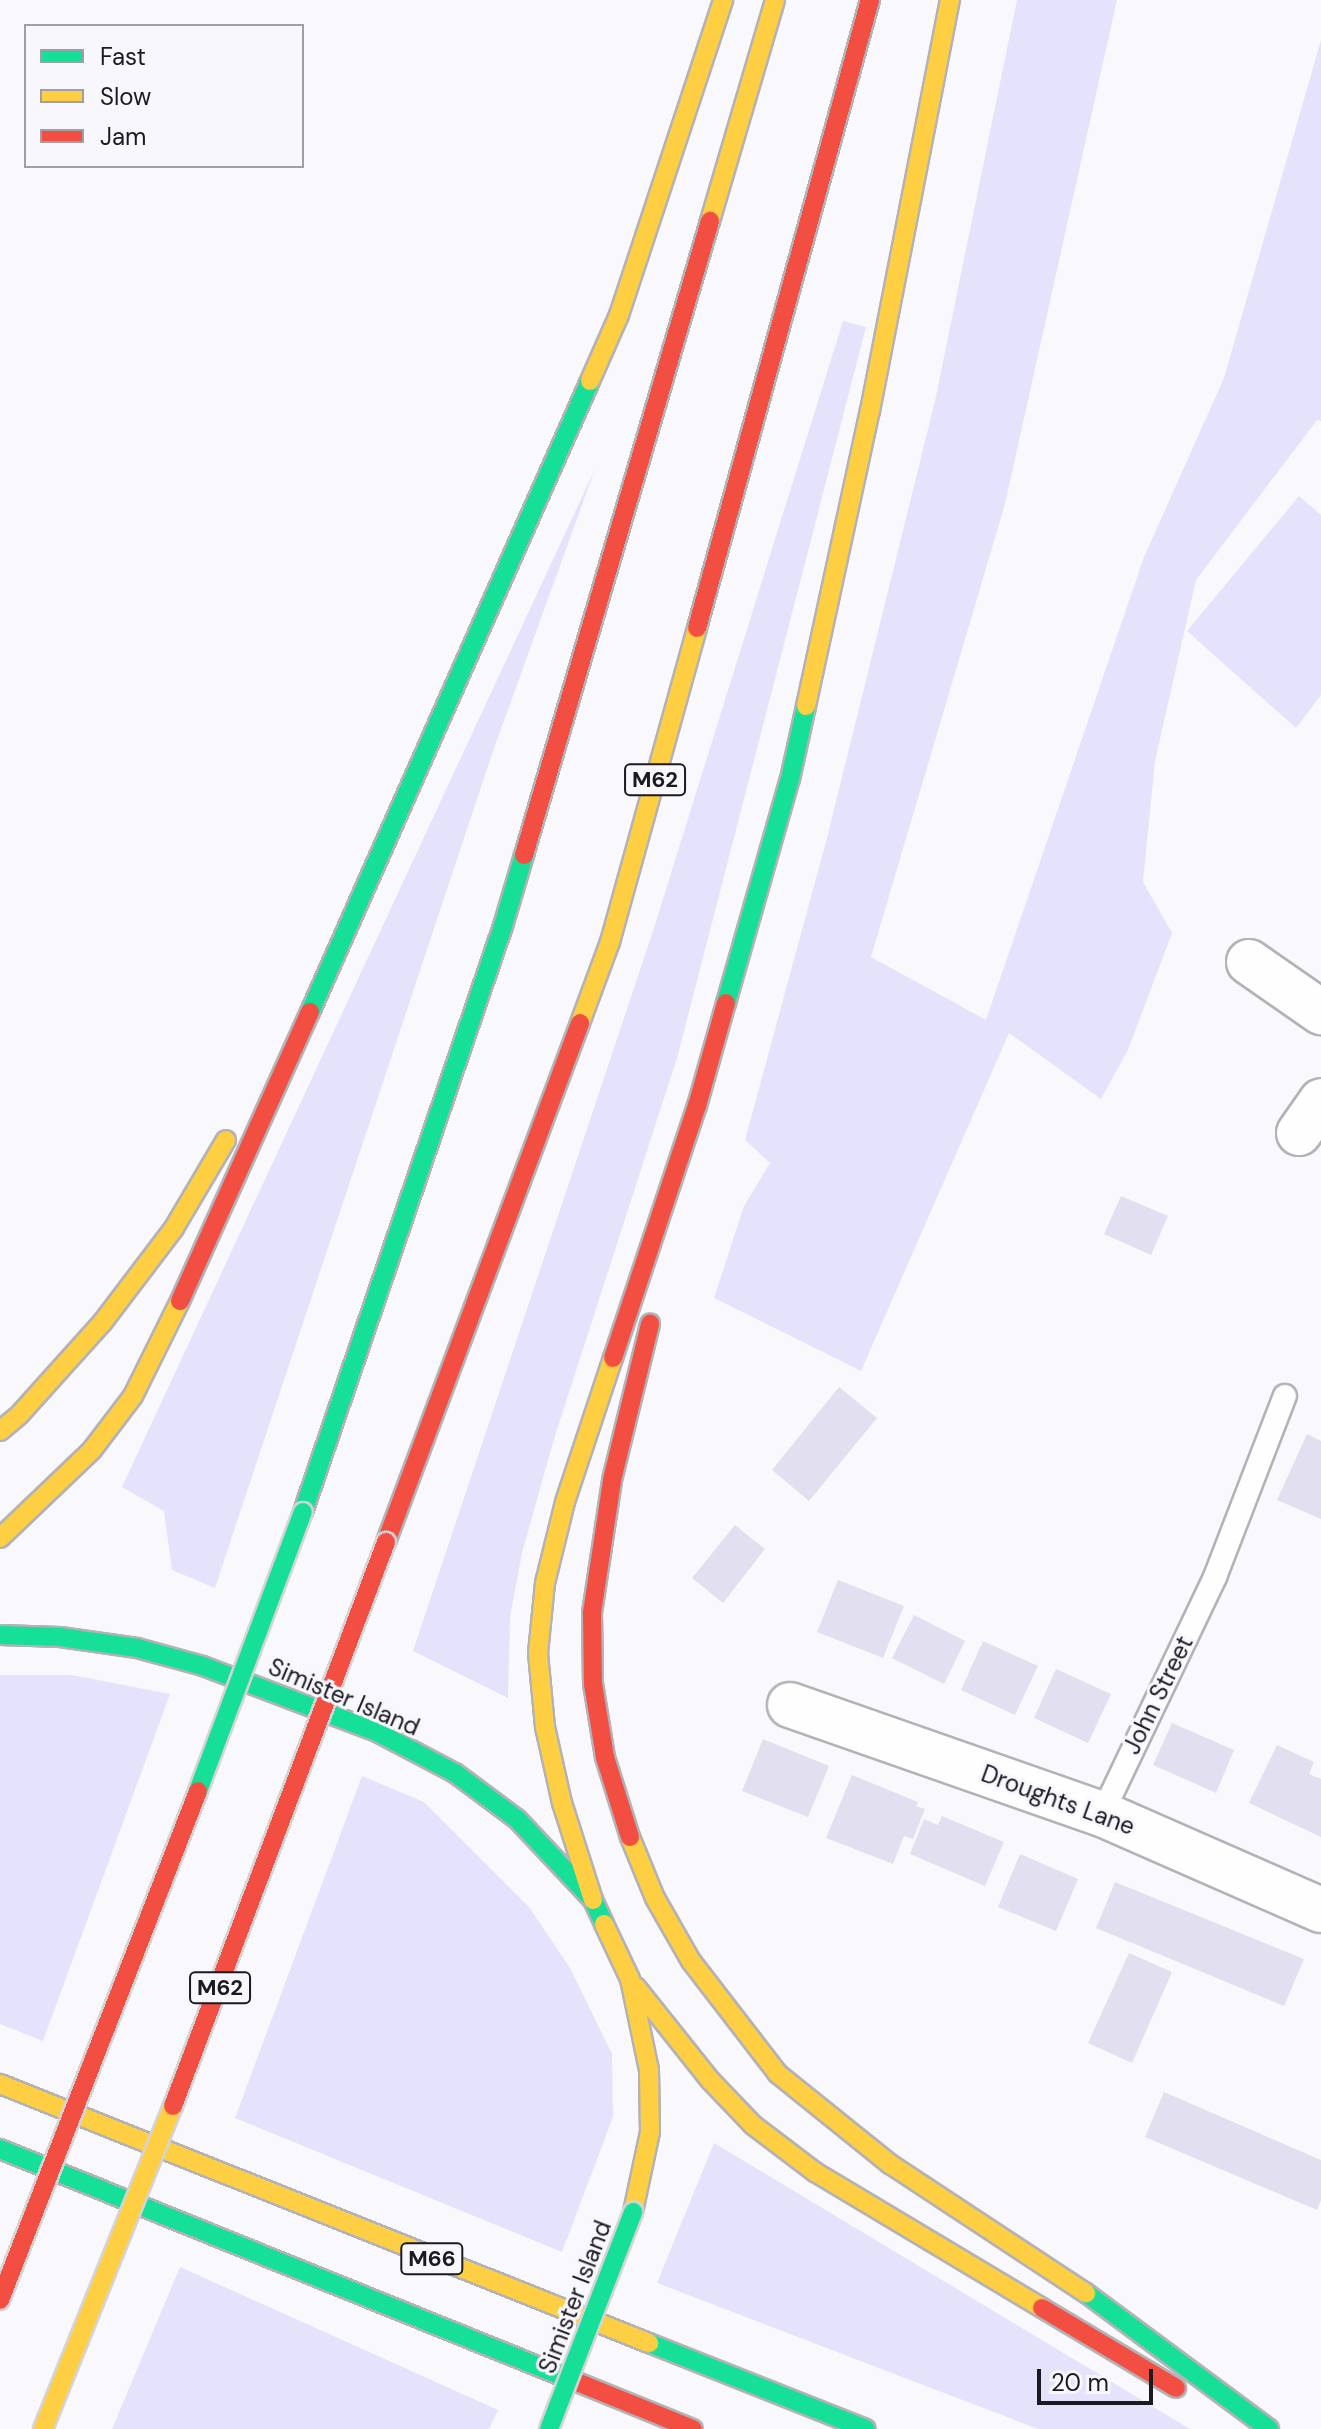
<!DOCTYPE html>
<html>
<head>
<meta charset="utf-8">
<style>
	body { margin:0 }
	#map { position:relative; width:1321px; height:2429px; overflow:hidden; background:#f9f8fd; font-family:"DM Sans",sans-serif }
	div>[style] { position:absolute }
	.green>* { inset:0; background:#e5e2fc }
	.building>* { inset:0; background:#e2e0f0 }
	.roads { filter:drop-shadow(2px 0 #b3b2b7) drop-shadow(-2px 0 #b3b2b7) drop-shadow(0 2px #b3b2b7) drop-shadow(0 -2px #b3b2b7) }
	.lane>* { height:22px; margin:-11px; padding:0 11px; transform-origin:11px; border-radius:11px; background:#fefeff }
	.street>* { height:44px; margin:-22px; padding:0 22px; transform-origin:22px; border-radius:22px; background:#fefeff }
	.fast>* { height:18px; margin:-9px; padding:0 9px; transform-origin:9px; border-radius:9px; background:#16e098 }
	.slow>* { height:18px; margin:-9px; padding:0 9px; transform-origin:9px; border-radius:9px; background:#ffcf43 }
	.jam>* { height:18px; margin:-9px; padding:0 9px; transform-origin:9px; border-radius:9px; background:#f24e42 }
	.bridges { filter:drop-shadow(2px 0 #d4d3d6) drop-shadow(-2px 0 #d4d3d6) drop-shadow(0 2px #d4d3d6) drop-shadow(0 -2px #d4d3d6) }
	.fast-bridge>* { height:18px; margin:-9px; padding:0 9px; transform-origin:9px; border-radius:9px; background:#16e098 }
	.slow-bridge>* { height:18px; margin:-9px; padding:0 9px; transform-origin:9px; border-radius:9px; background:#ffcf43 }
	.jam-bridge>* { height:18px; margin:-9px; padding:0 9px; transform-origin:9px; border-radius:9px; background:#f24e42 }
	span { translate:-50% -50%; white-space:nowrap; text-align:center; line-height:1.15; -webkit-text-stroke:6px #f8f7fe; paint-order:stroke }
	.shield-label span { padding:2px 6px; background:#f8f7fe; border:2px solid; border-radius:6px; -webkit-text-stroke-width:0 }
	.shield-label { font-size:22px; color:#1b1a20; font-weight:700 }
	.street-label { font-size:24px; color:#1b1a20 }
	.legend { position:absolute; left:24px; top:24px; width:280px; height:144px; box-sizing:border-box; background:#f8f7fe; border:2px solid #a09fa5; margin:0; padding:10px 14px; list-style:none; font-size:24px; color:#1b1a20 }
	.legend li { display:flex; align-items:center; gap:16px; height:40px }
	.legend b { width:40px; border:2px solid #a09fa5 }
	.scale { position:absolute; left:1037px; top:2369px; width:116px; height:36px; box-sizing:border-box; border:4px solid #1b1a20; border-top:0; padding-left:10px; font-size:24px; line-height:28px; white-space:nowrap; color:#1b1a20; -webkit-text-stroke:6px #f8f7fe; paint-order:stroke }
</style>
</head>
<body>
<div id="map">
	<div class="green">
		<i style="clip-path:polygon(1017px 0,1117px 0,1005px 504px,871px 957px,986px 1020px,1144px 557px,1224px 378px,1321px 40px,1321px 421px,1317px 420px,1196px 580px,1155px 761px,1143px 882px,1172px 933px,1128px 1050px,1101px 1099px,1009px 1033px,861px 1371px,714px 1298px,744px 1206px,770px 1163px,745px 1140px,827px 838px,935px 401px)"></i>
		<i style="clip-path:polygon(843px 321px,866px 327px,677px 1058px,554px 1439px,522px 1553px,510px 1617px,508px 1698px,413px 1651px,653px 931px)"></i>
		<i style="clip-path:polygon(595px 469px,493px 751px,215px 1588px,172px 1570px,164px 1511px,122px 1487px)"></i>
		<i style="clip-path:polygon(1299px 496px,1321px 515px,1321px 695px,1296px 728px,1187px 631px)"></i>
		<i style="clip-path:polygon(0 1675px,72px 1675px,170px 1694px,43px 2041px,0 2024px)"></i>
		<i style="clip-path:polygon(362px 1776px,424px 1802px,529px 1907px,570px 1968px,612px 2054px,613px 2117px,562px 2252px,235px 2118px)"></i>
		<i style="clip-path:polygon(714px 2143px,1190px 2429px,1038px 2429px,657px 2283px)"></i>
		<i style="clip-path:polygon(180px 2267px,498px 2410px,489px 2429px,112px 2429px)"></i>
	</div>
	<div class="building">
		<i style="clip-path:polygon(1121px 1196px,1168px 1216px,1151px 1255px,1104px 1234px)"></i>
		<i style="clip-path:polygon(839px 1387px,877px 1418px,809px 1501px,772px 1470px)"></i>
		<i style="clip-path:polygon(1307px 1434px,1321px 1441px,1321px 1519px,1277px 1500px)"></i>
		<i style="clip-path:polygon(735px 1525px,765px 1549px,723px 1603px,692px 1578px)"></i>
		<i style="clip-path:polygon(838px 1580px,904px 1606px,883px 1658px,817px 1632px)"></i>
		<i style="clip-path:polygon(914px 1615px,965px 1641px,944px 1684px,892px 1658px)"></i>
		<i style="clip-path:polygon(983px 1641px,1038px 1666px,1015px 1715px,961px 1690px)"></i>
		<i style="clip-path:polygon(1056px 1669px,1111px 1694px,1088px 1743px,1034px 1718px)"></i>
		<i style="clip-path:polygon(1172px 1723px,1234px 1750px,1216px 1793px,1153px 1765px)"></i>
		<i style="clip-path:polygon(763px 1739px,829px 1766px,808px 1817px,742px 1791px)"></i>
		<i style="clip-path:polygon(1277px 1745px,1314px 1762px,1309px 1774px,1321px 1779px,1321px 1837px,1249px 1803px)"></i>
		<i style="clip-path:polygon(852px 1775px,918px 1802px,916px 1806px,925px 1809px,913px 1839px,904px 1836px,893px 1864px,826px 1838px)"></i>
		<i style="clip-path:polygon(942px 1816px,1004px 1842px,985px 1886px,910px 1854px,924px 1819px,938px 1825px)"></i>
		<i style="clip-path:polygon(1020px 1854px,1078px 1879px,1056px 1931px,998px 1907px)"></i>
		<i style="clip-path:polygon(1115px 1882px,1304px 1959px,1284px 2006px,1096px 1928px)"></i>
		<i style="clip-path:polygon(1129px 1953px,1172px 1972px,1132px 2063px,1088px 2043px)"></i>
		<i style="clip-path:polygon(1164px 2092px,1321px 2160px,1321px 2200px,1317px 2210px,1145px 2137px)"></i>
	</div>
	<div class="roads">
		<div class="lane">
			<i style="left:1102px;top:1814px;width:263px;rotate:-64.5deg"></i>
			<i style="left:1215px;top:1577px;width:194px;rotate:-68.9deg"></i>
		</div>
		<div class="street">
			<i style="left:1249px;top:962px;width:88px;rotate:34.8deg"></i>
			<i style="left:1299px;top:1133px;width:39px;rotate:-55deg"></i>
			<i style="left:790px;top:1705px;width:330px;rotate:19.3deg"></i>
			<i style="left:1102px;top:1814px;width:239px;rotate:23.7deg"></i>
		</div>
		<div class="fast">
			<i style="left:726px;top:1003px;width:233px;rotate:-74.1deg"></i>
			<i style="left:790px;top:779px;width:75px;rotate:-77.6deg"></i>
			<i style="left:310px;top:1012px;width:690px;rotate:-66.07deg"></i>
			<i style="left:303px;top:1512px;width:619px;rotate:-71.16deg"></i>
			<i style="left:503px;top:926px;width:74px;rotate:-73.5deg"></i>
			<i style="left:0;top:1635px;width:60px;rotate:1.9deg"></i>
			<i style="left:60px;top:1637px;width:78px;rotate:8.1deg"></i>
			<i style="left:137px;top:1648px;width:68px;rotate:15.3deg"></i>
			<i style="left:203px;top:1666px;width:188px;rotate:20.8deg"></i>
			<i style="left:379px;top:1733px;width:86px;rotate:27.8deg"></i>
			<i style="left:455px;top:1773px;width:77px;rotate:36.6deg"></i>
			<i style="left:517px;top:1819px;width:111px;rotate:46.8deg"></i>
			<i style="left:593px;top:1900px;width:26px;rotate:65deg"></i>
			<i style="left:0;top:2149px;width:622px;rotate:21.99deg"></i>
			<i style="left:1086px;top:2293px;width:228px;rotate:36.6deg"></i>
			<i style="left:649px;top:2343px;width:233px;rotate:21.6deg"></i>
		</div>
		<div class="slow">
			<i style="left:710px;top:221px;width:230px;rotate:-73.6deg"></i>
			<i style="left:590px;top:381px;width:72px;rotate:-66.3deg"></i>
			<i style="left:619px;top:315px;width:332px;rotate:-71.7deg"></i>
			<i style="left:806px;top:706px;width:302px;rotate:-77.8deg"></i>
			<i style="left:870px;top:411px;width:419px;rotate:-79deg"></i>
			<i style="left:580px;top:1023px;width:86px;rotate:-69.7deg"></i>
			<i style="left:610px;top:942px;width:326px;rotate:-74.5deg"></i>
			<i style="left:0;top:1431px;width:26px;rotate:-40deg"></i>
			<i style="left:20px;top:1414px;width:122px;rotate:-48deg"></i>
			<i style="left:102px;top:1323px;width:119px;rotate:-52.8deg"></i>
			<i style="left:174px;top:1228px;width:102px;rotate:-59.4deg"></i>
			<i style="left:0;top:1538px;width:127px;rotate:-43.7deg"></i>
			<i style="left:92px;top:1450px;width:68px;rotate:-52.8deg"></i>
			<i style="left:133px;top:1396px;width:106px;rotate:-63.7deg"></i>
			<i style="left:630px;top:1837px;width:66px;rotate:67.7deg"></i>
			<i style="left:655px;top:1898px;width:73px;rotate:60.3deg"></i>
			<i style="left:691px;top:1961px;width:143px;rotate:52.4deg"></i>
			<i style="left:778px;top:2074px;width:144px;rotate:38.8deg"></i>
			<i style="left:890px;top:2164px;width:235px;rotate:33.4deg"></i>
			<i style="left:593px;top:1900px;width:102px;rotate:-107.7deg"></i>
			<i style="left:562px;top:1803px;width:78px;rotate:-102.6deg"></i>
			<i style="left:545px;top:1727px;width:74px;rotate:-95.4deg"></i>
			<i style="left:538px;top:1653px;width:70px;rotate:-84.3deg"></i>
			<i style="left:545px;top:1583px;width:83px;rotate:-76.1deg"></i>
			<i style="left:565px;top:1502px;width:152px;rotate:-71.6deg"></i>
			<i style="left:604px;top:1924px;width:61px;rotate:64.7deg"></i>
			<i style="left:630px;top:1979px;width:93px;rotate:78.2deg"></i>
			<i style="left:649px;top:2070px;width:62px;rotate:89.1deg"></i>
			<i style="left:650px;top:2132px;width:82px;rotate:102deg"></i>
			<i style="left:636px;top:1987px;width:119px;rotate:51.5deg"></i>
			<i style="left:710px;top:2080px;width:62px;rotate:46.3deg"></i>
			<i style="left:753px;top:2125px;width:78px;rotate:37.2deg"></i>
			<i style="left:815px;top:2172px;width:265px;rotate:30.9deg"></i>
			<i style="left:0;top:2084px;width:699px;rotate:21.76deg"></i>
		</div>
		<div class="jam">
			<i style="left:697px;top:628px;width:651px;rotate:-74.6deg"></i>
			<i style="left:524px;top:855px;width:661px;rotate:-73.65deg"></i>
			<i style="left:180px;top:1301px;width:317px;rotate:-65.8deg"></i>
			<i style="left:613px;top:1358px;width:266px;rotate:-71.6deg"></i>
			<i style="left:697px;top:1106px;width:107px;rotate:-74.3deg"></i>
			<i style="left:386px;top:1542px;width:554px;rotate:-69.5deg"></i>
			<i style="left:630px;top:1837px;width:84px;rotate:-107.4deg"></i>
			<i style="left:605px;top:1757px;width:74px;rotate:-99.3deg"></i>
			<i style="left:593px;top:1684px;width:71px;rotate:-90.8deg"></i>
			<i style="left:592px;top:1613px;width:134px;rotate:-81.4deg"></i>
			<i style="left:612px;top:1480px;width:161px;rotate:-76.3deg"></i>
			<i style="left:1042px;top:2308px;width:156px;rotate:30.8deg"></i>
			<i style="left:577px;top:2382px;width:125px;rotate:22.1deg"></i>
		</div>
	</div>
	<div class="bridges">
		<div class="fast-bridge">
			<i style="left:198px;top:1791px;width:298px;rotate:-69.4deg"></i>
			<i style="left:549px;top:2429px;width:233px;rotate:-68.8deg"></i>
		</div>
		<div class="slow-bridge">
			<i style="left:43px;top:2429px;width:348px;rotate:-68.1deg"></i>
		</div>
		<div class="jam-bridge">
			<i style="left:173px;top:2106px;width:603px;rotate:-69.31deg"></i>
			<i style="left:0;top:2300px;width:546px;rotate:-68.74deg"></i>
		</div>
	</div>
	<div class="shield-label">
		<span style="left:655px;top:780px">M62</span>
		<span style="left:220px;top:1988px">M62</span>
		<span style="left:432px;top:2259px">M66</span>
	</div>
	<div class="street-label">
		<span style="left:1158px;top:1695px;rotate:-64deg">John Street</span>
		<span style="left:344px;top:1697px;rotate:23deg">Simister Island</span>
		<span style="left:1058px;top:1800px;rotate:20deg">Droughts Lane</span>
		<span style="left:575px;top:2297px;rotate:-69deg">Simister Island</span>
	</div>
	<ul class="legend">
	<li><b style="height:10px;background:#16e098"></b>Fast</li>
	<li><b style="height:10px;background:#ffcf43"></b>Slow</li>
	<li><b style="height:10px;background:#f24e42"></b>Jam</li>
	</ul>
	<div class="scale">20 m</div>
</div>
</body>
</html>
